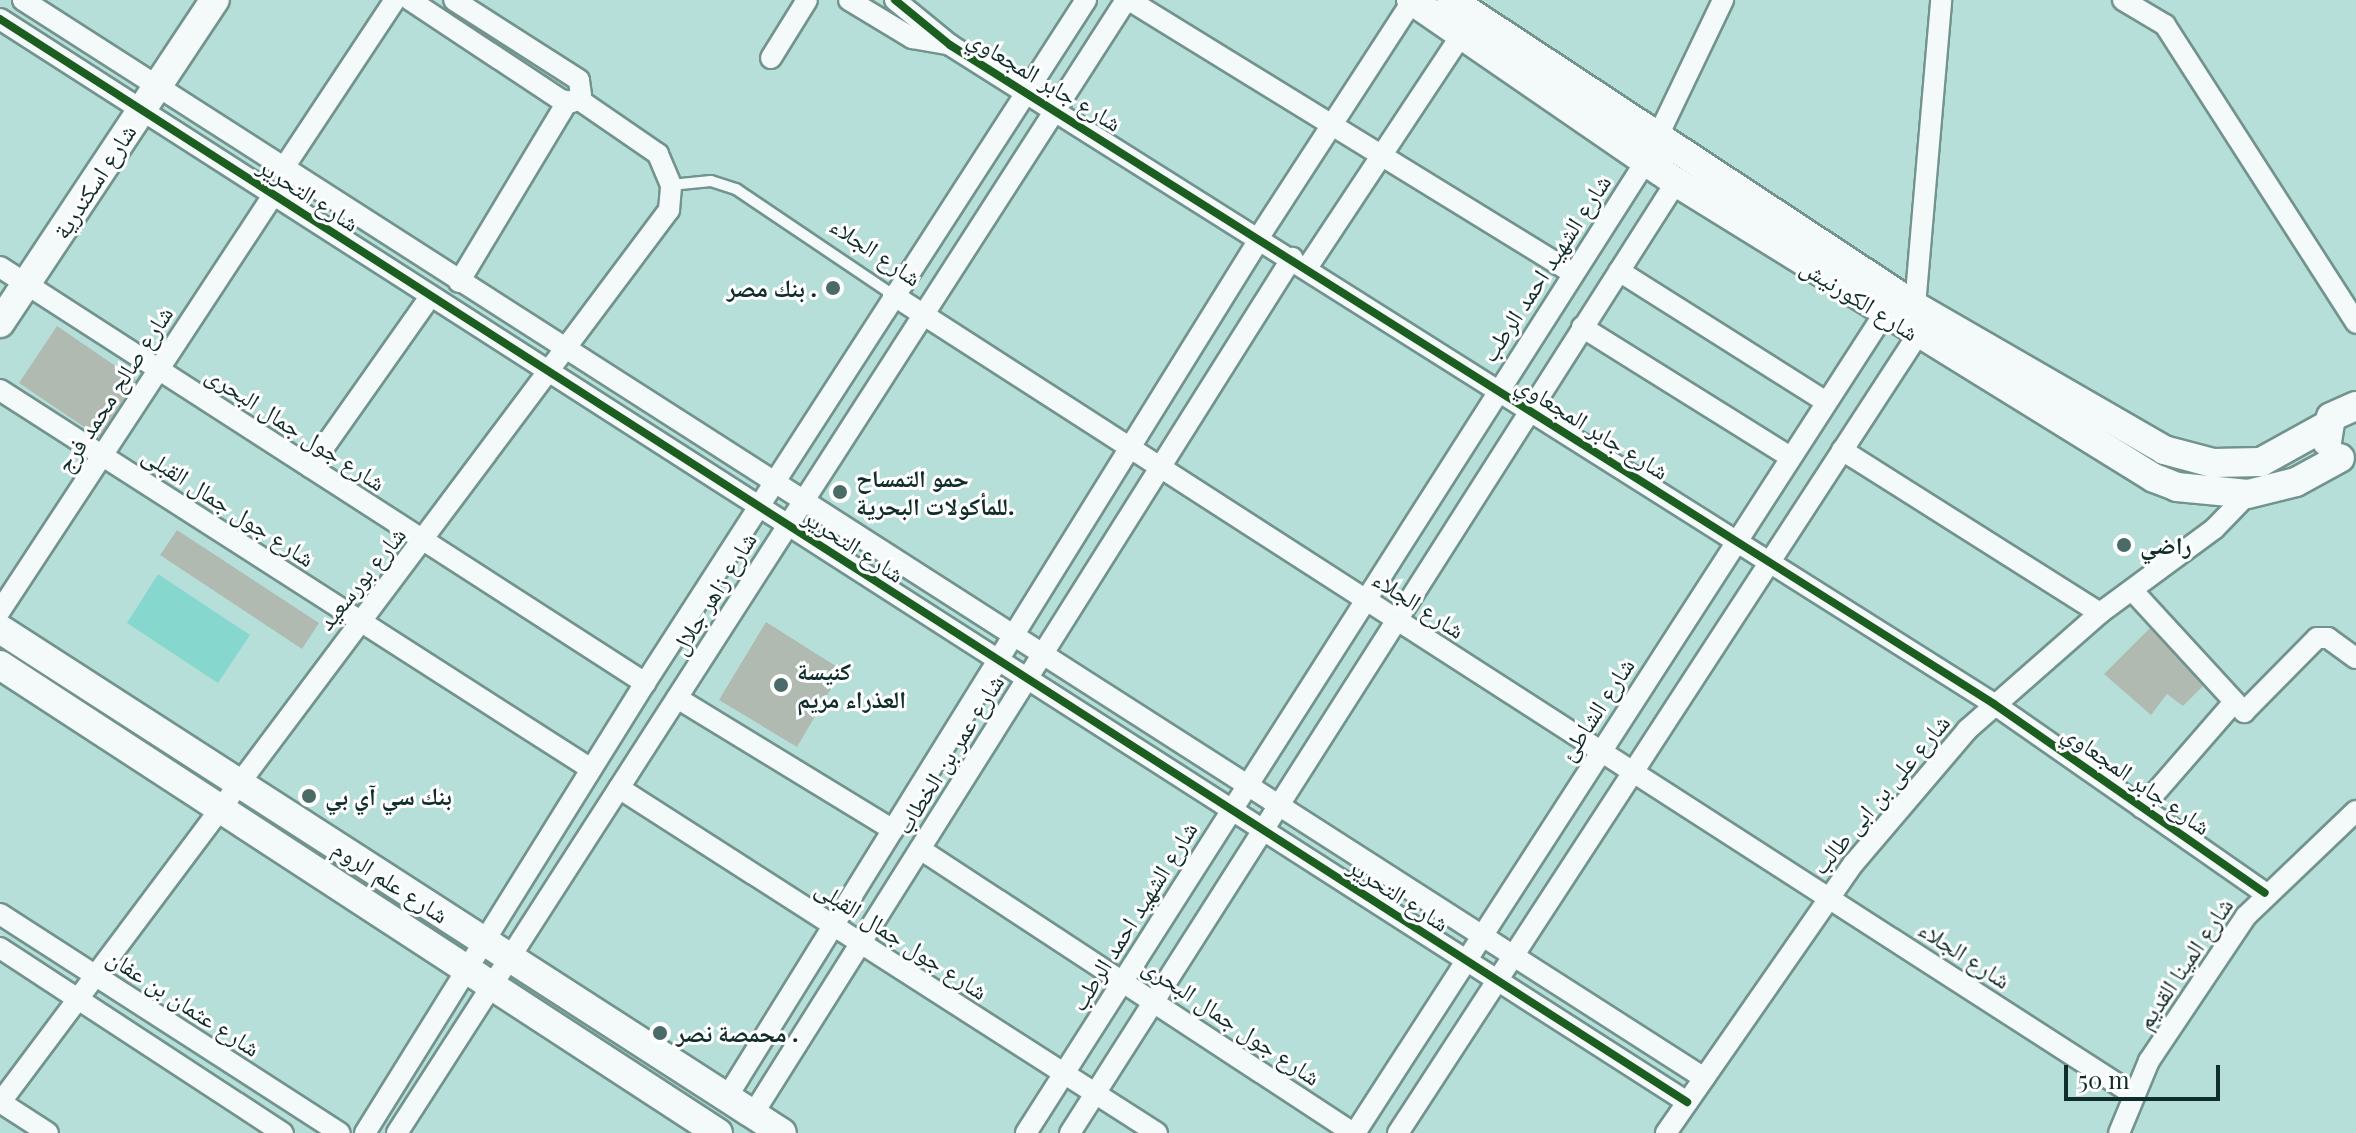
<!DOCTYPE html>
<html>
<head>
<meta charset="utf-8">
<style>
	body { margin:0 }
	#map { position:relative; width:2356px; height:1133px; overflow:hidden; background:#b7dfd9; font-family:"Playfair Display","Noto Naskh Arabic",serif }
	div>[style] { position:absolute }
	.green>* { inset:0; background:#86d7cd }
	.building>* { inset:0; background:#b0bab0 }
	.roads { filter:drop-shadow(2px 0 #72938e) drop-shadow(-2px 0 #72938e) drop-shadow(0 2px #72938e) drop-shadow(0 -2px #72938e) }
	.lane>* { height:10px; margin:-5px; padding:0 5px; transform-origin:5px; border-radius:5px; background:#f4faf9 }
	.street>* { height:20px; margin:-10px; padding:0 10px; transform-origin:10px; border-radius:10px; background:#f4faf9 }
	.secondary>* { height:28px; margin:-14px; padding:0 14px; transform-origin:14px; border-radius:14px; background:#f4faf9 }
	.cycleway>* { height:8px; margin:-4px; padding:0 4px; transform-origin:4px; border-radius:4px; background:#1b5e20 }
	.dots>* { width:22px; height:22px; translate:-50% -50%; box-sizing:border-box; border:4px solid #fff; border-radius:50% }
	span { translate:-50% -50%; white-space:nowrap; text-align:center; line-height:1.15; -webkit-text-stroke:6px #fff; paint-order:stroke }
	.street-label { font-size:24px; color:#0f2d2a }
	.poi-label { font-size:24px; color:#0f2d2a; font-weight:700 }
	.right { translate:-100% -50%; text-align:right }
	.left { translate:0 -50%; text-align:left }
	.scale { position:absolute; left:2064px; top:1065px; width:156px; height:36px; box-sizing:border-box; border:4px solid #0f2d2a; border-top:0; padding-left:10px; font-size:24px; line-height:28px; white-space:nowrap; color:#0f2d2a; -webkit-text-stroke:6px #fff; paint-order:stroke }
</style>
</head>
<body>
<div id="map">
	<div class="green">
		<i style="clip-path:polygon(158px 574px,250px 635px,218px 683px,127px 623px)"></i>
	</div>
	<div class="building">
		<i style="clip-path:polygon(57px 326px,136px 380px,99px 437px,19px 383px)"></i>
		<i style="clip-path:polygon(177px 530px,319px 623px,302px 649px,160px 555px)"></i>
		<i style="clip-path:polygon(766px 622px,842px 670px,797px 747px,719px 700px)"></i>
		<i style="clip-path:polygon(2150px 628px,2203px 686px,2183px 706px,2167px 694px,2151px 715px,2104px 674px)"></i>
	</div>
	<div class="roads">
		<div class="lane">
			<i style="left:671px;top:185px;width:40px;rotate:-5.7deg"></i>
			<i style="left:711px;top:181px;width:26px;rotate:18deg"></i>
			<i style="left:736px;top:189px;width:189px;rotate:34deg"></i>
		</div>
		<div class="street">
			<i style="left:23px;top:0;width:1997px;rotate:32.67deg"></i>
			<i style="left:410px;top:0;width:181px;rotate:33.5deg"></i>
			<i style="left:561px;top:100px;width:11px;rotate:10deg"></i>
			<i style="left:572px;top:102px;width:11px;rotate:-38deg"></i>
			<i style="left:581px;top:95px;width:15px;rotate:-98deg"></i>
			<i style="left:579px;top:80px;width:148px;rotate:-147.4deg"></i>
			<i style="left:849px;top:0;width:74px;rotate:31.1deg"></i>
			<i style="left:912px;top:38px;width:39px;rotate:10deg"></i>
			<i style="left:895px;top:0;width:71px;rotate:39.3deg"></i>
			<i style="left:950px;top:45px;width:1235px;rotate:32.26deg"></i>
			<i style="left:1994px;top:704px;width:330px;rotate:34.9deg"></i>
			<i style="left:1129px;top:0;width:519px;rotate:31.61deg"></i>
			<i style="left:2123px;top:0;width:49px;rotate:30.8deg"></i>
			<i style="left:2165px;top:25px;width:354px;rotate:57.3deg"></i>
			<i style="left:0;top:19px;width:2005px;rotate:32.7deg"></i>
			<i style="left:771px;top:58px;width:68px;rotate:-58.2deg"></i>
			<i style="left:1657px;top:138px;width:153px;rotate:-64.4deg"></i>
			<i style="left:283px;top:169px;width:203px;rotate:-56.5deg"></i>
			<i style="left:1259px;top:237px;width:281px;rotate:-57deg"></i>
			<i style="left:0;top:267px;width:768px;rotate:32.82deg"></i>
			<i style="left:1307px;top:268px;width:281px;rotate:-56.5deg"></i>
			<i style="left:1619px;top:271px;width:245px;rotate:32.3deg"></i>
			<i style="left:459px;top:282px;width:210px;rotate:-59deg"></i>
			<i style="left:893px;top:295px;width:1475px;rotate:32.8deg"></i>
			<i style="left:1915px;top:306px;width:307px;rotate:-85.1deg"></i>
			<i style="left:1582px;top:327px;width:245px;rotate:32deg"></i>
			<i style="left:0;top:390px;width:702px;rotate:32.67deg"></i>
			<i style="left:1842px;top:450px;width:305px;rotate:32.3deg"></i>
			<i style="left:310px;top:467px;width:208px;rotate:-54.8deg"></i>
			<i style="left:2132px;top:590px;width:166px;rotate:47.4deg"></i>
			<i style="left:2244px;top:712px;width:104px;rotate:-45.4deg"></i>
			<i style="left:2317px;top:638px;width:11px"></i>
			<i style="left:2328px;top:638px;width:34px;rotate:36deg"></i>
			<i style="left:0;top:611px;width:498px;rotate:-56.7deg"></i>
			<i style="left:677px;top:698px;width:253px;rotate:31.4deg"></i>
			<i style="left:619px;top:788px;width:639px;rotate:32.67deg"></i>
			<i style="left:2142px;top:808px;width:140px;rotate:-49deg"></i>
			<i style="left:920px;top:849px;width:518px;rotate:33.26deg"></i>
			<i style="left:0;top:914px;width:404px;rotate:32.8deg"></i>
			<i style="left:0;top:948px;width:338px;rotate:33.2deg"></i>
			<i style="left:727px;top:1097px;width:1011px;rotate:-58.18deg"></i>
			<i style="left:0;top:1102px;width:57px;rotate:32.9deg"></i>
			<i style="left:0;top:1103px;width:1116px;rotate:-53.16deg"></i>
			<i style="left:669px;top:210px;width:25px;rotate:-85deg"></i>
			<i style="left:671px;top:185px;width:34px;rotate:-113deg"></i>
			<i style="left:658px;top:154px;width:97px;rotate:-145.5deg"></i>
			<i style="left:753px;top:1114px;width:1012px;rotate:-57.8deg"></i>
			<i style="left:365px;top:1133px;width:530px;rotate:-58.11deg"></i>
			<i style="left:645px;top:683px;width:813px;rotate:-57.15deg"></i>
			<i style="left:397px;top:1133px;width:1347px;rotate:-57.24deg"></i>
			<i style="left:1026px;top:1133px;width:1153px;rotate:-57.47deg"></i>
			<i style="left:1070px;top:1133px;width:1128px;rotate:-57.49deg"></i>
			<i style="left:1355px;top:1133px;width:975px;rotate:-57.14deg"></i>
			<i style="left:1398px;top:1133px;width:951px;rotate:-56.93deg"></i>
			<i style="left:1666px;top:1133px;width:329px;rotate:-55.2deg"></i>
			<i style="left:1854px;top:863px;width:175px;rotate:-49.6deg"></i>
			<i style="left:1967px;top:730px;width:177px;rotate:-41.3deg"></i>
			<i style="left:2100px;top:613px;width:142px;rotate:-36.4deg"></i>
			<i style="left:2214px;top:529px;width:49px;rotate:-45.8deg"></i>
			<i style="left:2119px;top:1133px;width:78px;rotate:-67.4deg"></i>
			<i style="left:2149px;top:1061px;width:174px;rotate:-56.2deg"></i>
			<i style="left:2246px;top:916px;width:152px;rotate:-43.7deg"></i>
		</div>
		<div class="secondary">
			<i style="left:1411px;top:0;width:321px;rotate:34.5deg"></i>
			<i style="left:1676px;top:182px;width:562px;rotate:31.77deg"></i>
			<i style="left:2154px;top:478px;width:25px;rotate:21deg"></i>
			<i style="left:2177px;top:487px;width:71px;rotate:5.6deg"></i>
			<i style="left:2248px;top:494px;width:49px;rotate:-14deg"></i>
			<i style="left:2296px;top:482px;width:50px;rotate:-28.6deg"></i>
			<i style="left:1451px;top:0;width:556px;rotate:33.4deg"></i>
			<i style="left:1915px;top:306px;width:288px;rotate:30deg"></i>
			<i style="left:2164px;top:450px;width:51px;rotate:14.9deg"></i>
			<i style="left:2213px;top:463px;width:48px;rotate:-1.2deg"></i>
			<i style="left:2261px;top:462px;width:74px;rotate:-29deg"></i>
			<i style="left:0;top:323px;width:388px;rotate:-56.4deg"></i>
			<i style="left:2327px;top:442px;width:25px;rotate:-81deg"></i>
			<i style="left:2331px;top:417px;width:27px;rotate:-24deg"></i>
			<i style="left:0;top:629px;width:930px;rotate:32.8deg"></i>
			<i style="left:0;top:665px;width:857px;rotate:33.1deg"></i>
		</div>
	</div>
	<div class="cycleway">
		<i style="left:895px;top:0;width:71px;rotate:39.3deg"></i>
		<i style="left:950px;top:45px;width:1235px;rotate:32.26deg"></i>
		<i style="left:1994px;top:704px;width:330px;rotate:34.9deg"></i>
		<i style="left:0;top:19px;width:2005px;rotate:32.7deg"></i>
	</div>
	<div class="dots">
		<i style="left:833px;top:288px;background:#4a6b67"></i>
		<i style="left:840px;top:492px;background:#4a6b67"></i>
		<i style="left:2124px;top:545px;background:#4a6b67"></i>
		<i style="left:781px;top:685px;background:#4a6b67"></i>
		<i style="left:309px;top:796px;background:#4a6b67"></i>
		<i style="left:660px;top:1033px;background:#4a6b67"></i>
	</div>
	<div class="street-label">
		<span style="left:1045px;top:80px;rotate:31deg">شارع جابر المجعاوي</span>
		<span style="left:94px;top:181px;rotate:-57deg">شارع اسكندرية</span>
		<span style="left:309px;top:194px;rotate:33deg">شارع التحرير</span>
		<span style="left:876px;top:251px;rotate:34deg">شارع الجلاء</span>
		<span style="left:1545px;top:268px;rotate:-57deg">شارع الشهيد احمد الرطب</span>
		<span style="left:1860px;top:299px;rotate:32deg">شارع الكورنيش</span>
		<span style="left:114px;top:389px;rotate:-57deg">شارع صالح محمد فرج</span>
		<span style="left:1593px;top:427px;rotate:32deg">شارع جابر المجعاوي</span>
		<span style="left:296px;top:428px;rotate:33deg">شارع جول جمال البحرى</span>
		<span style="left:229px;top:506px;rotate:33deg">شارع جول جمال القبلى</span>
		<span style="left:854px;top:545px;rotate:33deg">شارع التحرير</span>
		<span style="left:361px;top:578px;rotate:-51deg">شارع بورسعيد</span>
		<span style="left:713px;top:593px;rotate:-58deg">شارع زاهر جلال</span>
		<span style="left:1419px;top:604px;rotate:33deg">شارع الجلاء</span>
		<span style="left:1596px;top:709px;rotate:-57deg">شارع الشاطئ</span>
		<span style="left:949px;top:754px;rotate:-58deg">شارع عمر بن الخطاب</span>
		<span style="left:2137px;top:779px;rotate:35deg">شارع جابر المجعاوي</span>
		<span style="left:1880px;top:794px;rotate:-50deg">شارع على بن ابى طالب</span>
		<span style="left:391px;top:881px;rotate:33deg">شارع علم الروم</span>
		<span style="left:1399px;top:894px;rotate:33deg">شارع التحرير</span>
		<span style="left:1133px;top:916px;rotate:-58deg">شارع الشهيد احمد الرطب</span>
		<span style="left:902px;top:939px;rotate:33deg">شارع جول جمال القبلى</span>
		<span style="left:1965px;top:954px;rotate:33deg">شارع الجلاء</span>
		<span style="left:2184px;top:963px;rotate:-56deg">شارع المينا القديم</span>
		<span style="left:184px;top:1002px;rotate:33deg">شارع عثمان بن عفان</span>
		<span style="left:1232px;top:1021px;rotate:34deg">شارع جول جمال البحرى</span>
	</div>
	<div class="poi-label">
		<span class="right" style="left:817px;top:288px">بنك مصر .</span>
		<span class="left" style="left:856px;top:492px">حمو التمساح<br>للمأكولات البحرية.</span>
		<span class="left" style="left:2140px;top:545px">راضي</span>
		<span class="left" style="left:797px;top:685px">كنيسة<br>العذراء مريم</span>
		<span class="left" style="left:325px;top:796px">بنك سي آي بي</span>
		<span class="left" style="left:676px;top:1033px">محمصة نصر .</span>
	</div>
	<div class="scale">50 m</div>
</div>
</body>
</html>
